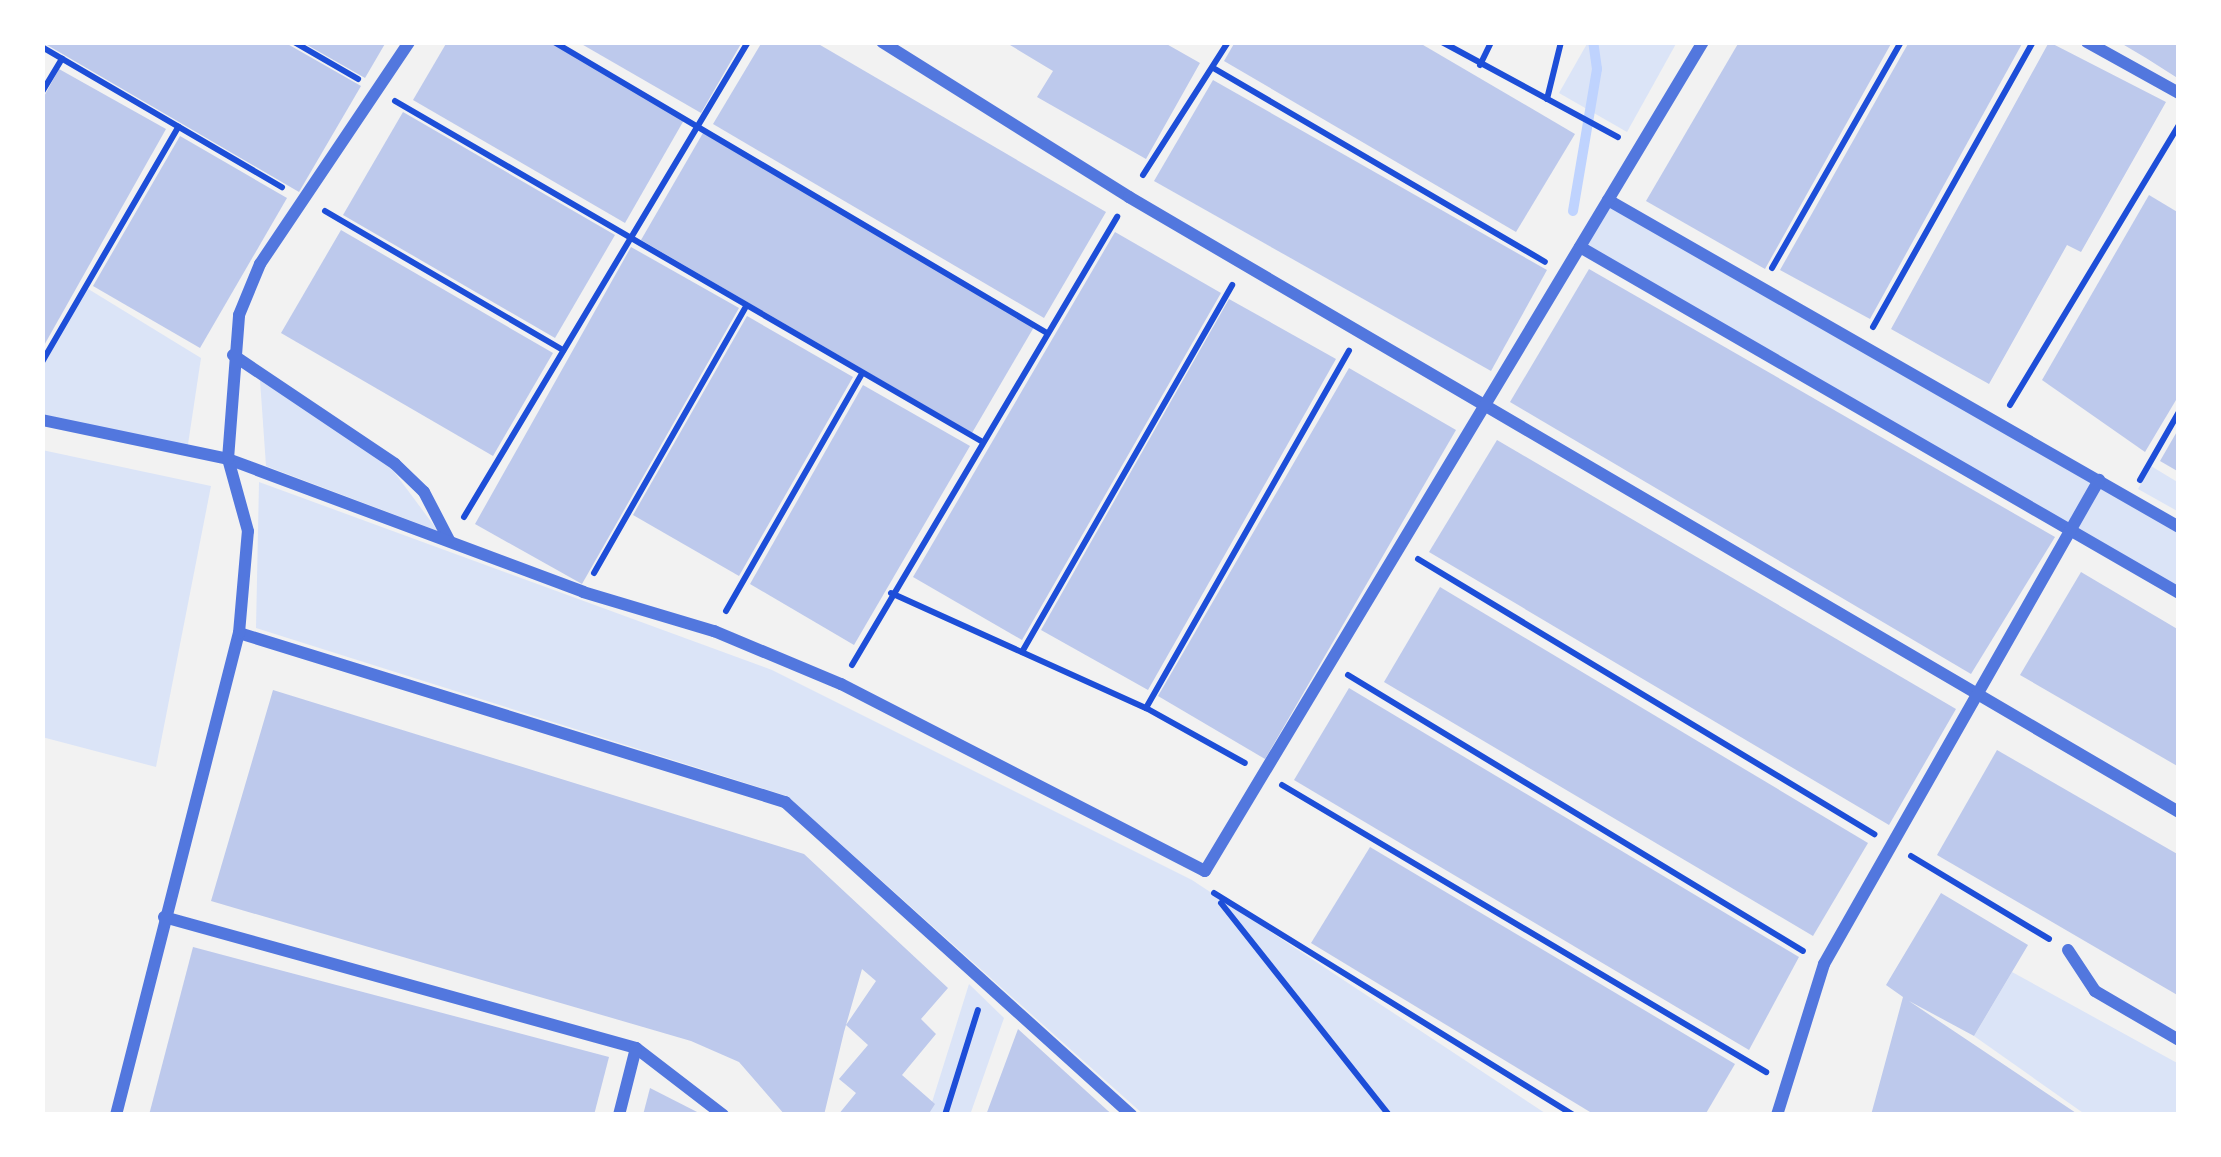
<!DOCTYPE html>
<html>
<head>
<meta charset="utf-8">
<style>
	body { margin:0 }
	#map { position:relative; width:2221px; height:1157px; overflow:hidden; background:#f2f2f2; font-family:Raleway,sans-serif }
	div>[style] { position:absolute }
	.green>* { inset:0; background:#dbe4f7 }
	.stream>* { height:10px; margin:-5px; padding:0 5px; transform-origin:5px; border-radius:5px; background:#bfd3fe }
	.building>* { inset:0; background:#bdc9ec }
	.path>* { height:6px; margin:-3px; padding:0 3px; transform-origin:3px; border-radius:3px; background:#1d4ed8 }
	.minor>* { height:12px; margin:-6px; padding:0 6px; transform-origin:6px; border-radius:6px; background:#5277de }
	span { translate:-50% -50%; white-space:nowrap; text-align:center; line-height:1.15; -webkit-text-stroke:10px #fff; paint-order:stroke }
	.frame { position:absolute; inset:0; border:45px solid #fff; pointer-events:none }
</style>
</head>
<body>
<div id="map">
	<div class="green">
		<i style="clip-path:polygon(1588px 42px,1677px 42px,1627px 132px,1559px 93px)"></i>
		<i style="clip-path:polygon(1608px 200px,2179px 527px,2179px 593px,1580px 247px)"></i>
		<i style="clip-path:polygon(85px 287px,201px 358px,187px 451px,42px 420px,42px 362px)"></i>
		<i style="clip-path:polygon(260px 380px,389px 465px,438px 531px,266px 466px)"></i>
		<i style="clip-path:polygon(42px 450px,211px 486px,156px 767px,42px 737px)"></i>
		<i style="clip-path:polygon(2151px 466px,2179px 483px,2179px 512px,2138px 489px)"></i>
		<i style="clip-path:polygon(259px 482px,772px 670px,1192px 880px,1548px 1115px,1144px 1115px,787px 796px,256px 628px)"></i>
		<i style="clip-path:polygon(2012px 972px,2179px 1064px,2179px 1115px,2086px 1115px,1974px 1036px)"></i>
		<i style="clip-path:polygon(969px 984px,1004px 1018px,970px 1115px,928px 1115px)"></i>
	</div>
	<div class="stream">
		<i style="left:1573px;top:211px;width:144px;rotate:-80.4deg"></i>
		<i style="left:1597px;top:69px;width:27px;rotate:-98deg"></i>
	</div>
	<div class="building">
		<i style="clip-path:polygon(42px 42px,284px 42px,361px 86px,299px 192px)"></i>
		<i style="clip-path:polygon(302px 42px,386px 42px,365px 78px)"></i>
		<i style="clip-path:polygon(447px 42px,549px 42px,684px 120px,625px 223px,413px 100px)"></i>
		<i style="clip-path:polygon(578px 42px,742px 42px,701px 113px)"></i>
		<i style="clip-path:polygon(762px 42px,815px 42px,1106px 212px,1044px 318px,713px 124px)"></i>
		<i style="clip-path:polygon(1005px 42px,1163px 42px,1200px 63px,1146px 159px,1037px 97px,1053px 71px)"></i>
		<i style="clip-path:polygon(1235px 42px,1418px 42px,1575px 134px,1516px 232px,1224px 61px)"></i>
		<i style="clip-path:polygon(1739px 42px,1892px 42px,1765px 269px,1646px 201px)"></i>
		<i style="clip-path:polygon(1909px 42px,2023px 42px,1870px 319px,1780px 270px)"></i>
		<i style="clip-path:polygon(2049px 42px,2166px 102px,2081px 252px,2067px 245px,1989px 384px,1891px 329px)"></i>
		<i style="clip-path:polygon(2119px 42px,2179px 42px,2179px 79px,2146px 58px)"></i>
		<i style="clip-path:polygon(59px 69px,166px 129px,42px 349px,42px 100px)"></i>
		<i style="clip-path:polygon(1213px 80px,1547px 270px,1491px 371px,1154px 181px)"></i>
		<i style="clip-path:polygon(403px 112px,615px 235px,555px 338px,343px 215px)"></i>
		<i style="clip-path:polygon(703px 133px,1034px 327px,972px 433px,641px 240px)"></i>
		<i style="clip-path:polygon(180px 136px,287px 198px,200px 348px,93px 286px)"></i>
		<i style="clip-path:polygon(2149px 195px,2179px 213px,2179px 395px,2145px 452px,2042px 380px)"></i>
		<i style="clip-path:polygon(341px 230px,553px 353px,493px 456px,281px 333px)"></i>
		<i style="clip-path:polygon(1115px 232px,1221px 293px,1022px 640px,913px 577px)"></i>
		<i style="clip-path:polygon(631px 247px,739px 308px,582px 584px,475px 524px)"></i>
		<i style="clip-path:polygon(1589px 269px,2055px 537px,1971px 674px,1510px 402px)"></i>
		<i style="clip-path:polygon(1229px 299px,1336px 359px,1148px 690px,1041px 630px)"></i>
		<i style="clip-path:polygon(747px 316px,853px 377px,739px 576px,633px 515px)"></i>
		<i style="clip-path:polygon(1349px 368px,1456px 430px,1265px 759px,1158px 696px)"></i>
		<i style="clip-path:polygon(863px 385px,970px 446px,854px 645px,750px 584px)"></i>
		<i style="clip-path:polygon(2179px 428px,2179px 472px,2160px 461px)"></i>
		<i style="clip-path:polygon(1497px 440px,1956px 709px,1889px 825px,1429px 552px)"></i>
		<i style="clip-path:polygon(2081px 572px,2179px 630px,2179px 767px,2020px 675px)"></i>
		<i style="clip-path:polygon(1440px 587px,1868px 843px,1813px 936px,1384px 682px)"></i>
		<i style="clip-path:polygon(1349px 688px,1799px 957px,1749px 1050px,1294px 780px)"></i>
		<i style="clip-path:polygon(273px 690px,804px 854px,948px 988px,921px 1019px,936px 1034px,902px 1075px,935px 1104px,928px 1115px,838px 1115px,856px 1093px,839px 1079px,868px 1045px,846px 1025px,876px 981px,862px 969px,844px 1032px,824px 1115px,785px 1115px,739px 1062px,691px 1041px,211px 901px)"></i>
		<i style="clip-path:polygon(1997px 750px,2179px 855px,2179px 996px,1937px 855px)"></i>
		<i style="clip-path:polygon(1370px 847px,1735px 1064px,1705px 1115px,1595px 1115px,1311px 943px)"></i>
		<i style="clip-path:polygon(1941px 893px,2028px 945px,1974px 1036px,1909px 1001px,2079px 1115px,1871px 1115px,1903px 997px,1886px 985px)"></i>
		<i style="clip-path:polygon(193px 947px,609px 1057px,594px 1115px,149px 1115px)"></i>
		<i style="clip-path:polygon(1018px 1029px,1107px 1110px,1113px 1115px,986px 1115px)"></i>
		<i style="clip-path:polygon(650px 1088px,703px 1115px,643px 1115px)"></i>
	</div>
	<div class="path">
		<i style="left:294px;top:42px;width:74px;rotate:30deg"></i>
		<i style="left:554px;top:42px;width:572px;rotate:30.55deg"></i>
		<i style="left:1442px;top:42px;width:200px;rotate:28.4deg"></i>
		<i style="left:42px;top:47px;width:278px;rotate:30.3deg"></i>
		<i style="left:1480px;top:65px;width:25px;rotate:-64deg"></i>
		<i style="left:1215px;top:69px;width:382px;rotate:30.3deg"></i>
		<i style="left:42px;top:92px;width:39px;rotate:-59deg"></i>
		<i style="left:1547px;top:99px;width:59px;rotate:-76.2deg"></i>
		<i style="left:395px;top:101px;width:677px;rotate:30.12deg"></i>
		<i style="left:1143px;top:175px;width:158px;rotate:-57.4deg"></i>
		<i style="left:325px;top:211px;width:276px;rotate:30.3deg"></i>
		<i style="left:1772px;top:268px;width:260px;rotate:-60.3deg"></i>
		<i style="left:1873px;top:327px;width:327px;rotate:-60.7deg"></i>
		<i style="left:42px;top:362px;width:272px;rotate:-59.9deg"></i>
		<i style="left:2010px;top:405px;width:327px;rotate:-58.9deg"></i>
		<i style="left:2140px;top:480px;width:78px;rotate:-60.2deg"></i>
		<i style="left:464px;top:517px;width:553px;rotate:-59.13deg"></i>
		<i style="left:1418px;top:559px;width:533px;rotate:31.09deg"></i>
		<i style="left:594px;top:573px;width:305px;rotate:-60.3deg"></i>
		<i style="left:891px;top:593px;width:280px;rotate:24.3deg"></i>
		<i style="left:1146px;top:708px;width:113px;rotate:29.1deg"></i>
		<i style="left:726px;top:611px;width:272px;rotate:-60.2deg"></i>
		<i style="left:1022px;top:652px;width:423px;rotate:-60.2deg"></i>
		<i style="left:852px;top:665px;width:521px;rotate:-59.39deg"></i>
		<i style="left:1348px;top:675px;width:532px;rotate:31.24deg"></i>
		<i style="left:1146px;top:708px;width:411px;rotate:-60.4deg"></i>
		<i style="left:1282px;top:785px;width:563px;rotate:30.67deg"></i>
		<i style="left:1911px;top:856px;width:161px;rotate:31deg"></i>
		<i style="left:1214px;top:893px;width:422px;rotate:31.7deg"></i>
		<i style="left:1221px;top:903px;width:270px;rotate:51.6deg"></i>
		<i style="left:945px;top:1115px;width:110px;rotate:-72.6deg"></i>
	</div>
	<div class="minor">
		<i style="left:882px;top:42px;width:292px;rotate:32.1deg"></i>
		<i style="left:1129px;top:197px;width:1217px;rotate:30.36deg"></i>
		<i style="left:2087px;top:42px;width:105px;rotate:29deg"></i>
		<i style="left:1608px;top:200px;width:658px;rotate:29.8deg"></i>
		<i style="left:1580px;top:247px;width:692px;rotate:30.01deg"></i>
		<i style="left:233px;top:355px;width:195px;rotate:33.9deg"></i>
		<i style="left:395px;top:464px;width:40px;rotate:44deg"></i>
		<i style="left:424px;top:492px;width:54px;rotate:62.5deg"></i>
		<i style="left:42px;top:420px;width:190px;rotate:11.8deg"></i>
		<i style="left:228px;top:459px;width:379px;rotate:20.5deg"></i>
		<i style="left:583px;top:592px;width:137px;rotate:16.6deg"></i>
		<i style="left:714px;top:631px;width:138px;rotate:22.7deg"></i>
		<i style="left:841px;top:684px;width:409px;rotate:27.2deg"></i>
		<i style="left:1205px;top:871px;width:967px;rotate:-59.01deg"></i>
		<i style="left:239px;top:633px;width:572px;rotate:17.2deg"></i>
		<i style="left:785px;top:802px;width:467px;rotate:42.1deg"></i>
		<i style="left:164px;top:917px;width:490px;rotate:15.5deg"></i>
		<i style="left:636px;top:1048px;width:110px;rotate:37.6deg"></i>
		<i style="left:2068px;top:950px;width:49px;rotate:56.6deg"></i>
		<i style="left:2095px;top:991px;width:97px;rotate:30.3deg"></i>
		<i style="left:116px;top:1115px;width:497px;rotate:-75.7deg"></i>
		<i style="left:239px;top:633px;width:102px;rotate:-85deg"></i>
		<i style="left:248px;top:531px;width:75px;rotate:-105.5deg"></i>
		<i style="left:228px;top:459px;width:144px;rotate:-85.6deg"></i>
		<i style="left:239px;top:315px;width:55px;rotate:-67.6deg"></i>
		<i style="left:260px;top:264px;width:267px;rotate:-56.1deg"></i>
		<i style="left:619px;top:1115px;width:69px;rotate:-75.8deg"></i>
		<i style="left:1777px;top:1115px;width:158px;rotate:-72.7deg"></i>
		<i style="left:1824px;top:964px;width:557px;rotate:-60.4deg"></i>
	</div>
	<div class="frame"></div>
</div>
</body>
</html>
